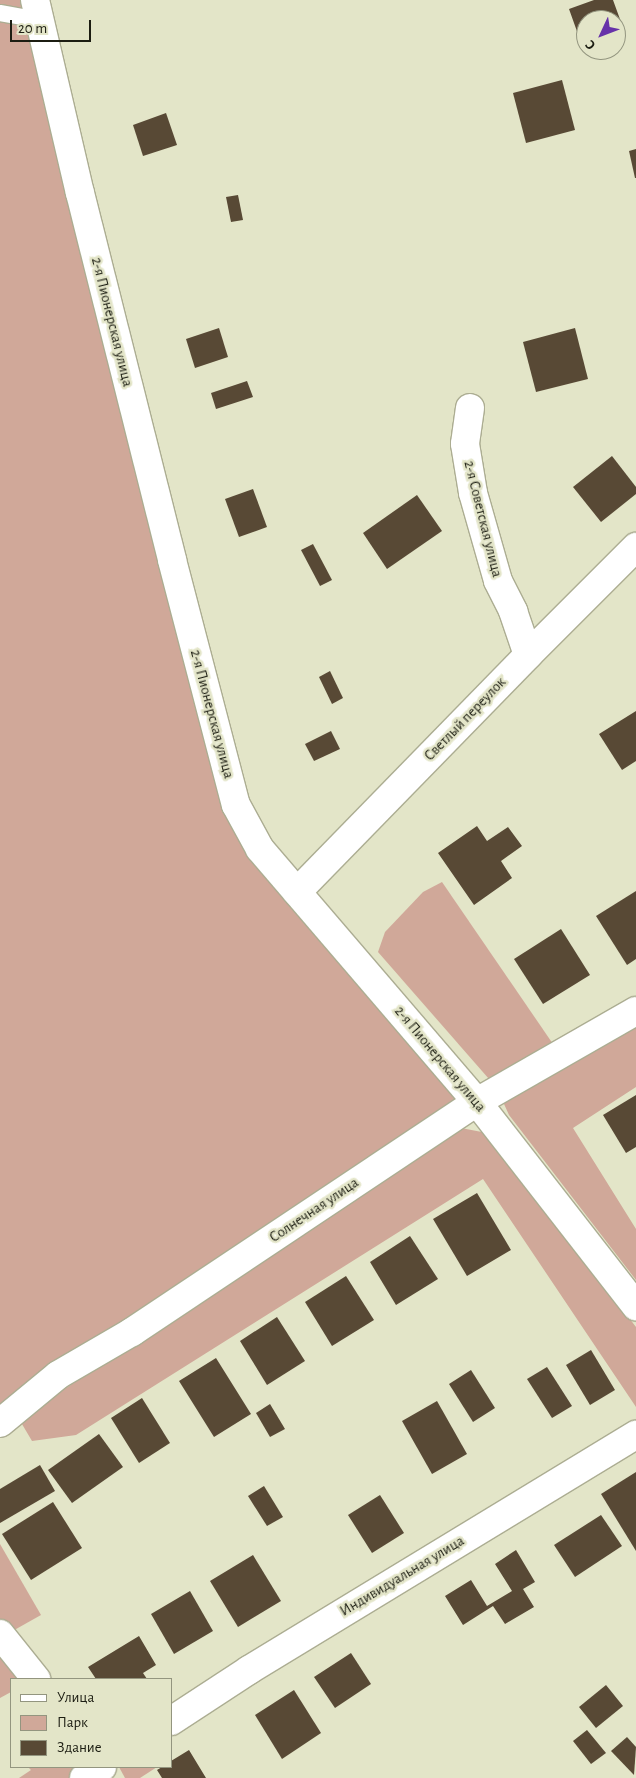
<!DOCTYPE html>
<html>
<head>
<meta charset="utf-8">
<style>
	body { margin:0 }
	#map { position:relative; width:636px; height:1778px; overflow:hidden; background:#e3e5c8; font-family:"Alegreya Sans",sans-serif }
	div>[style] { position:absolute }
	.green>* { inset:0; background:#d0a899 }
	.building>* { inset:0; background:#584935 }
	.roads { filter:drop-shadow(1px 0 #acad92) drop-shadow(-1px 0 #acad92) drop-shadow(0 1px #acad92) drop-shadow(0 -1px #acad92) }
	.lane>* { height:16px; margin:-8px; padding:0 8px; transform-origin:8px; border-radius:8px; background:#fff }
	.street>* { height:28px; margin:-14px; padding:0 14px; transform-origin:14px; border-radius:14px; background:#fff }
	span { translate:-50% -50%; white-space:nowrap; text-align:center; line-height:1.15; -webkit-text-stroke:5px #e3e5c8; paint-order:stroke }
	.street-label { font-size:15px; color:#1c1d12 }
	.legend { position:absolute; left:10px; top:1678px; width:162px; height:90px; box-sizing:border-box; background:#e3e5c8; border:1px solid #93957f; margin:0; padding:6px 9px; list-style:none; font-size:15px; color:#1c1d12 }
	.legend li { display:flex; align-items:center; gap:10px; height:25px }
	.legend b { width:25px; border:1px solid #93957f }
	.north { position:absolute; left:576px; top:10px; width:50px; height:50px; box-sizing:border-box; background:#e3e5c8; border:1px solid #93957f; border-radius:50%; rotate:227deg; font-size:14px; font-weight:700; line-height:20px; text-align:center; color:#1c1d12 }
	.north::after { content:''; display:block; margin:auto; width:18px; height:22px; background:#6732a9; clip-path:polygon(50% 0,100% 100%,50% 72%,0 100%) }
	.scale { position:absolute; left:10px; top:20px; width:81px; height:22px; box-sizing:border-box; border:2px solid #1c1d12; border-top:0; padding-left:6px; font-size:15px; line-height:18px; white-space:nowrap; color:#1c1d12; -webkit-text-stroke:4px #e3e5c8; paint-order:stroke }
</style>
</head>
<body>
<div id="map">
	<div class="green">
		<i style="clip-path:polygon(0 0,35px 0,236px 805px,477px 1102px,0 1423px)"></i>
		<i style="clip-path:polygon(442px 882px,553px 1044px,489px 1079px,378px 952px,385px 932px,423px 892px)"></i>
		<i style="clip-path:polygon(636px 1025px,636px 1087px,573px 1128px,636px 1229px,636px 1280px,509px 1115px,504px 1104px,510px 1097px)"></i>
		<i style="clip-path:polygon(461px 1128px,487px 1133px,636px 1327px,636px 1407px,483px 1179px,76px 1435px,32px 1441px,19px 1419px)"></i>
		<i style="clip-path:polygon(0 1544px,41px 1615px,9px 1633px,0 1622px)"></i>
		<i style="clip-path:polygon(0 1651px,24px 1679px,11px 1679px,11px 1692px,0 1698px)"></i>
		<i style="clip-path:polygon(28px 1767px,83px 1767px,70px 1778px,19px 1778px,31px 1770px)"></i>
		<i style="clip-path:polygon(119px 1767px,157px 1767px,140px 1778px,125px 1778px)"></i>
	</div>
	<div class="building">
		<i style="clip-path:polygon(594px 0,613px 0,621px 22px,616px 24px,616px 20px,586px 20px,586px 35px,579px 37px,569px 9px)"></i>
		<i style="clip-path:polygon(562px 80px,575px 130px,526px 143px,513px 93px)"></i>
		<i style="clip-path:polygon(166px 113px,177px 145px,143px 156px,133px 125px)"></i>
		<i style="clip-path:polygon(636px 149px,636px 178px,635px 178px,629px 151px)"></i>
		<i style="clip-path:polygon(238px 195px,243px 220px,231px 222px,226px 197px)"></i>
		<i style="clip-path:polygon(219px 328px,228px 357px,195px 368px,186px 339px)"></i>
		<i style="clip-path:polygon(575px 328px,588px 379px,536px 392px,523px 342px)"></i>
		<i style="clip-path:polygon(247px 381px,253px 397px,216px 409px,211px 393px)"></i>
		<i style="clip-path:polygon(612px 456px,636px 487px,636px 494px,601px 522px,573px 487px)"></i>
		<i style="clip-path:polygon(253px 489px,267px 527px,239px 537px,225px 499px)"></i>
		<i style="clip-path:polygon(417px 495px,442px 531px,387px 569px,363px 533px)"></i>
		<i style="clip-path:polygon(313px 544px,332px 580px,320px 586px,301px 550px)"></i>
		<i style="clip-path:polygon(330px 671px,343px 698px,332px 704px,319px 677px)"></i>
		<i style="clip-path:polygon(636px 711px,636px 761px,622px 770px,599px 734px)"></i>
		<i style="clip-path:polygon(331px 731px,340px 749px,314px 761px,305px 744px)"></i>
		<i style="clip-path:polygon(477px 826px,487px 841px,508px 827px,522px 846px,501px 861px,512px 878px,474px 905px,438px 853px)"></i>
		<i style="clip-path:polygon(636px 891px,636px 959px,627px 965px,596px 916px)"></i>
		<i style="clip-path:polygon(561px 929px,590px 975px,543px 1004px,514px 959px)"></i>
		<i style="clip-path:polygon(636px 1095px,636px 1147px,626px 1153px,603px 1115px)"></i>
		<i style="clip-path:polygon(477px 1193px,511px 1250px,467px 1276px,433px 1219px)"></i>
		<i style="clip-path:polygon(410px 1236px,438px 1279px,396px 1305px,370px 1262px)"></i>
		<i style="clip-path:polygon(346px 1276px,374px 1320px,332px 1346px,305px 1302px)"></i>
		<i style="clip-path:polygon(277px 1317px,305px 1361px,267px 1385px,240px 1341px)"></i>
		<i style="clip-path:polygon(591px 1350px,615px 1390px,590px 1405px,566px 1365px)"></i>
		<i style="clip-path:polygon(216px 1358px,251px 1414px,214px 1437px,179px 1381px)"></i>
		<i style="clip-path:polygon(547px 1367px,572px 1406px,552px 1418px,527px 1379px)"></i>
		<i style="clip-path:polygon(471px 1370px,495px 1408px,473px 1422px,449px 1384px)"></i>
		<i style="clip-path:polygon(142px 1398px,170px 1443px,139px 1463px,111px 1418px)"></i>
		<i style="clip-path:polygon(437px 1401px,467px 1454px,432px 1474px,402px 1421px)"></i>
		<i style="clip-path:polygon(270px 1404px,285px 1429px,270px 1437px,256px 1413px)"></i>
		<i style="clip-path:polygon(99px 1434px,123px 1467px,72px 1503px,48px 1470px)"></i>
		<i style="clip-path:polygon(40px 1465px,55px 1491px,0 1523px,0 1489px)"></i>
		<i style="clip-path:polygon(636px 1472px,636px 1551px,601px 1494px)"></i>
		<i style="clip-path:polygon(264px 1486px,283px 1517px,267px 1526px,248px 1496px)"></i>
		<i style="clip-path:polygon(380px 1495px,404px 1533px,372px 1553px,348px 1515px)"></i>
		<i style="clip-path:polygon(53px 1502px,82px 1548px,31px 1580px,2px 1534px)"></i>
		<i style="clip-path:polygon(601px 1515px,622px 1546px,575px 1577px,554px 1545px)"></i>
		<i style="clip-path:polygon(516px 1550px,535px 1582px,523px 1589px,534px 1607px,505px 1624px,493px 1606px,463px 1625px,445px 1596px,471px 1580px,487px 1606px,512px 1591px,495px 1564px)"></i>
		<i style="clip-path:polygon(253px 1555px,281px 1601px,238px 1627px,210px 1581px)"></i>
		<i style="clip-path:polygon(190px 1591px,213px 1631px,174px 1654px,151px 1614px)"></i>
		<i style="clip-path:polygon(139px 1636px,156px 1665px,143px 1673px,147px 1679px,96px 1679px,88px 1667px)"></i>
		<i style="clip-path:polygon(351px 1653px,371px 1684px,335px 1708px,314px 1677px)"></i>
		<i style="clip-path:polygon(606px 1685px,623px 1706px,596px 1728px,579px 1707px)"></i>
		<i style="clip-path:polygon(294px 1690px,321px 1733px,282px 1759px,255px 1715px)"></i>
		<i style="clip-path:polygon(587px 1730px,606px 1753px,591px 1764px,573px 1741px)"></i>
		<i style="clip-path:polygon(627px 1737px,636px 1747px,634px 1775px,611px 1751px)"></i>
		<i style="clip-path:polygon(189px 1750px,206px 1778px,162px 1778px,157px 1770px,162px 1767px,171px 1767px,171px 1761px)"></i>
	</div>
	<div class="roads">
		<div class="lane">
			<i style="left:0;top:13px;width:39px;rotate:10deg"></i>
		</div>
		<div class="street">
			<i style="left:35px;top:0;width:198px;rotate:76.9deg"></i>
			<i style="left:80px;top:193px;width:378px;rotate:75.9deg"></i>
			<i style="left:172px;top:560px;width:253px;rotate:75.4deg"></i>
			<i style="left:236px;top:805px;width:50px;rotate:61.4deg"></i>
			<i style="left:260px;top:849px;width:333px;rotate:49.4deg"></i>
			<i style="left:477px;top:1102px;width:259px;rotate:52.1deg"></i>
			<i style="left:470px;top:408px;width:36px;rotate:98deg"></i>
			<i style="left:465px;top:444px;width:50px;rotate:80.7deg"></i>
			<i style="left:473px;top:493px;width:91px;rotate:74.1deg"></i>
			<i style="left:498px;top:581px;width:34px;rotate:63deg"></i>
			<i style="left:513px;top:611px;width:46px;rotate:71.2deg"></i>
			<i style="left:297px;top:892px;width:331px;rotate:-45.7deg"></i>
			<i style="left:528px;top:655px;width:153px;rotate:-45deg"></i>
			<i style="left:0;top:1423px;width:75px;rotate:-39.6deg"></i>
			<i style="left:58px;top:1375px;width:86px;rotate:-30.2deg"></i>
			<i style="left:132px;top:1332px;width:415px;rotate:-33.7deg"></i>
			<i style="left:477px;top:1102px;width:183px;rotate:-29.8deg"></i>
			<i style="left:0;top:1634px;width:58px;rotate:51.3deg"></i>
			<i style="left:171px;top:1721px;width:93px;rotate:-33.2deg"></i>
			<i style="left:249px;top:1670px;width:453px;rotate:-31.3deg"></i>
			<i style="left:84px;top:1778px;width:21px;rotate:-31deg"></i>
		</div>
	</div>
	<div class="street-label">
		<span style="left:112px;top:322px;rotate:76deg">2-я Пионерская улица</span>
		<span style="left:483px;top:519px;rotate:76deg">2-я Советская улица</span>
		<span style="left:212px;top:714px;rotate:75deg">2-я Пионерская улица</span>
		<span style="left:465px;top:719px;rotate:-46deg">Светлый переулок</span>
		<span style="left:440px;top:1059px;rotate:50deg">2-я Пионерская улица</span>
		<span style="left:314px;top:1210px;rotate:-34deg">Солнечная улица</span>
		<span style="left:402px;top:1576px;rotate:-31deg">Индивидуальная улица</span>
	</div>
	<ul class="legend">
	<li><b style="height:6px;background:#fff"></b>Улица</li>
	<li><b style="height:14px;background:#d0a899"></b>Парк</li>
	<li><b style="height:14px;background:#584935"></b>Здание</li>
	</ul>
	<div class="north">С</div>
	<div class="scale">20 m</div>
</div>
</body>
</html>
